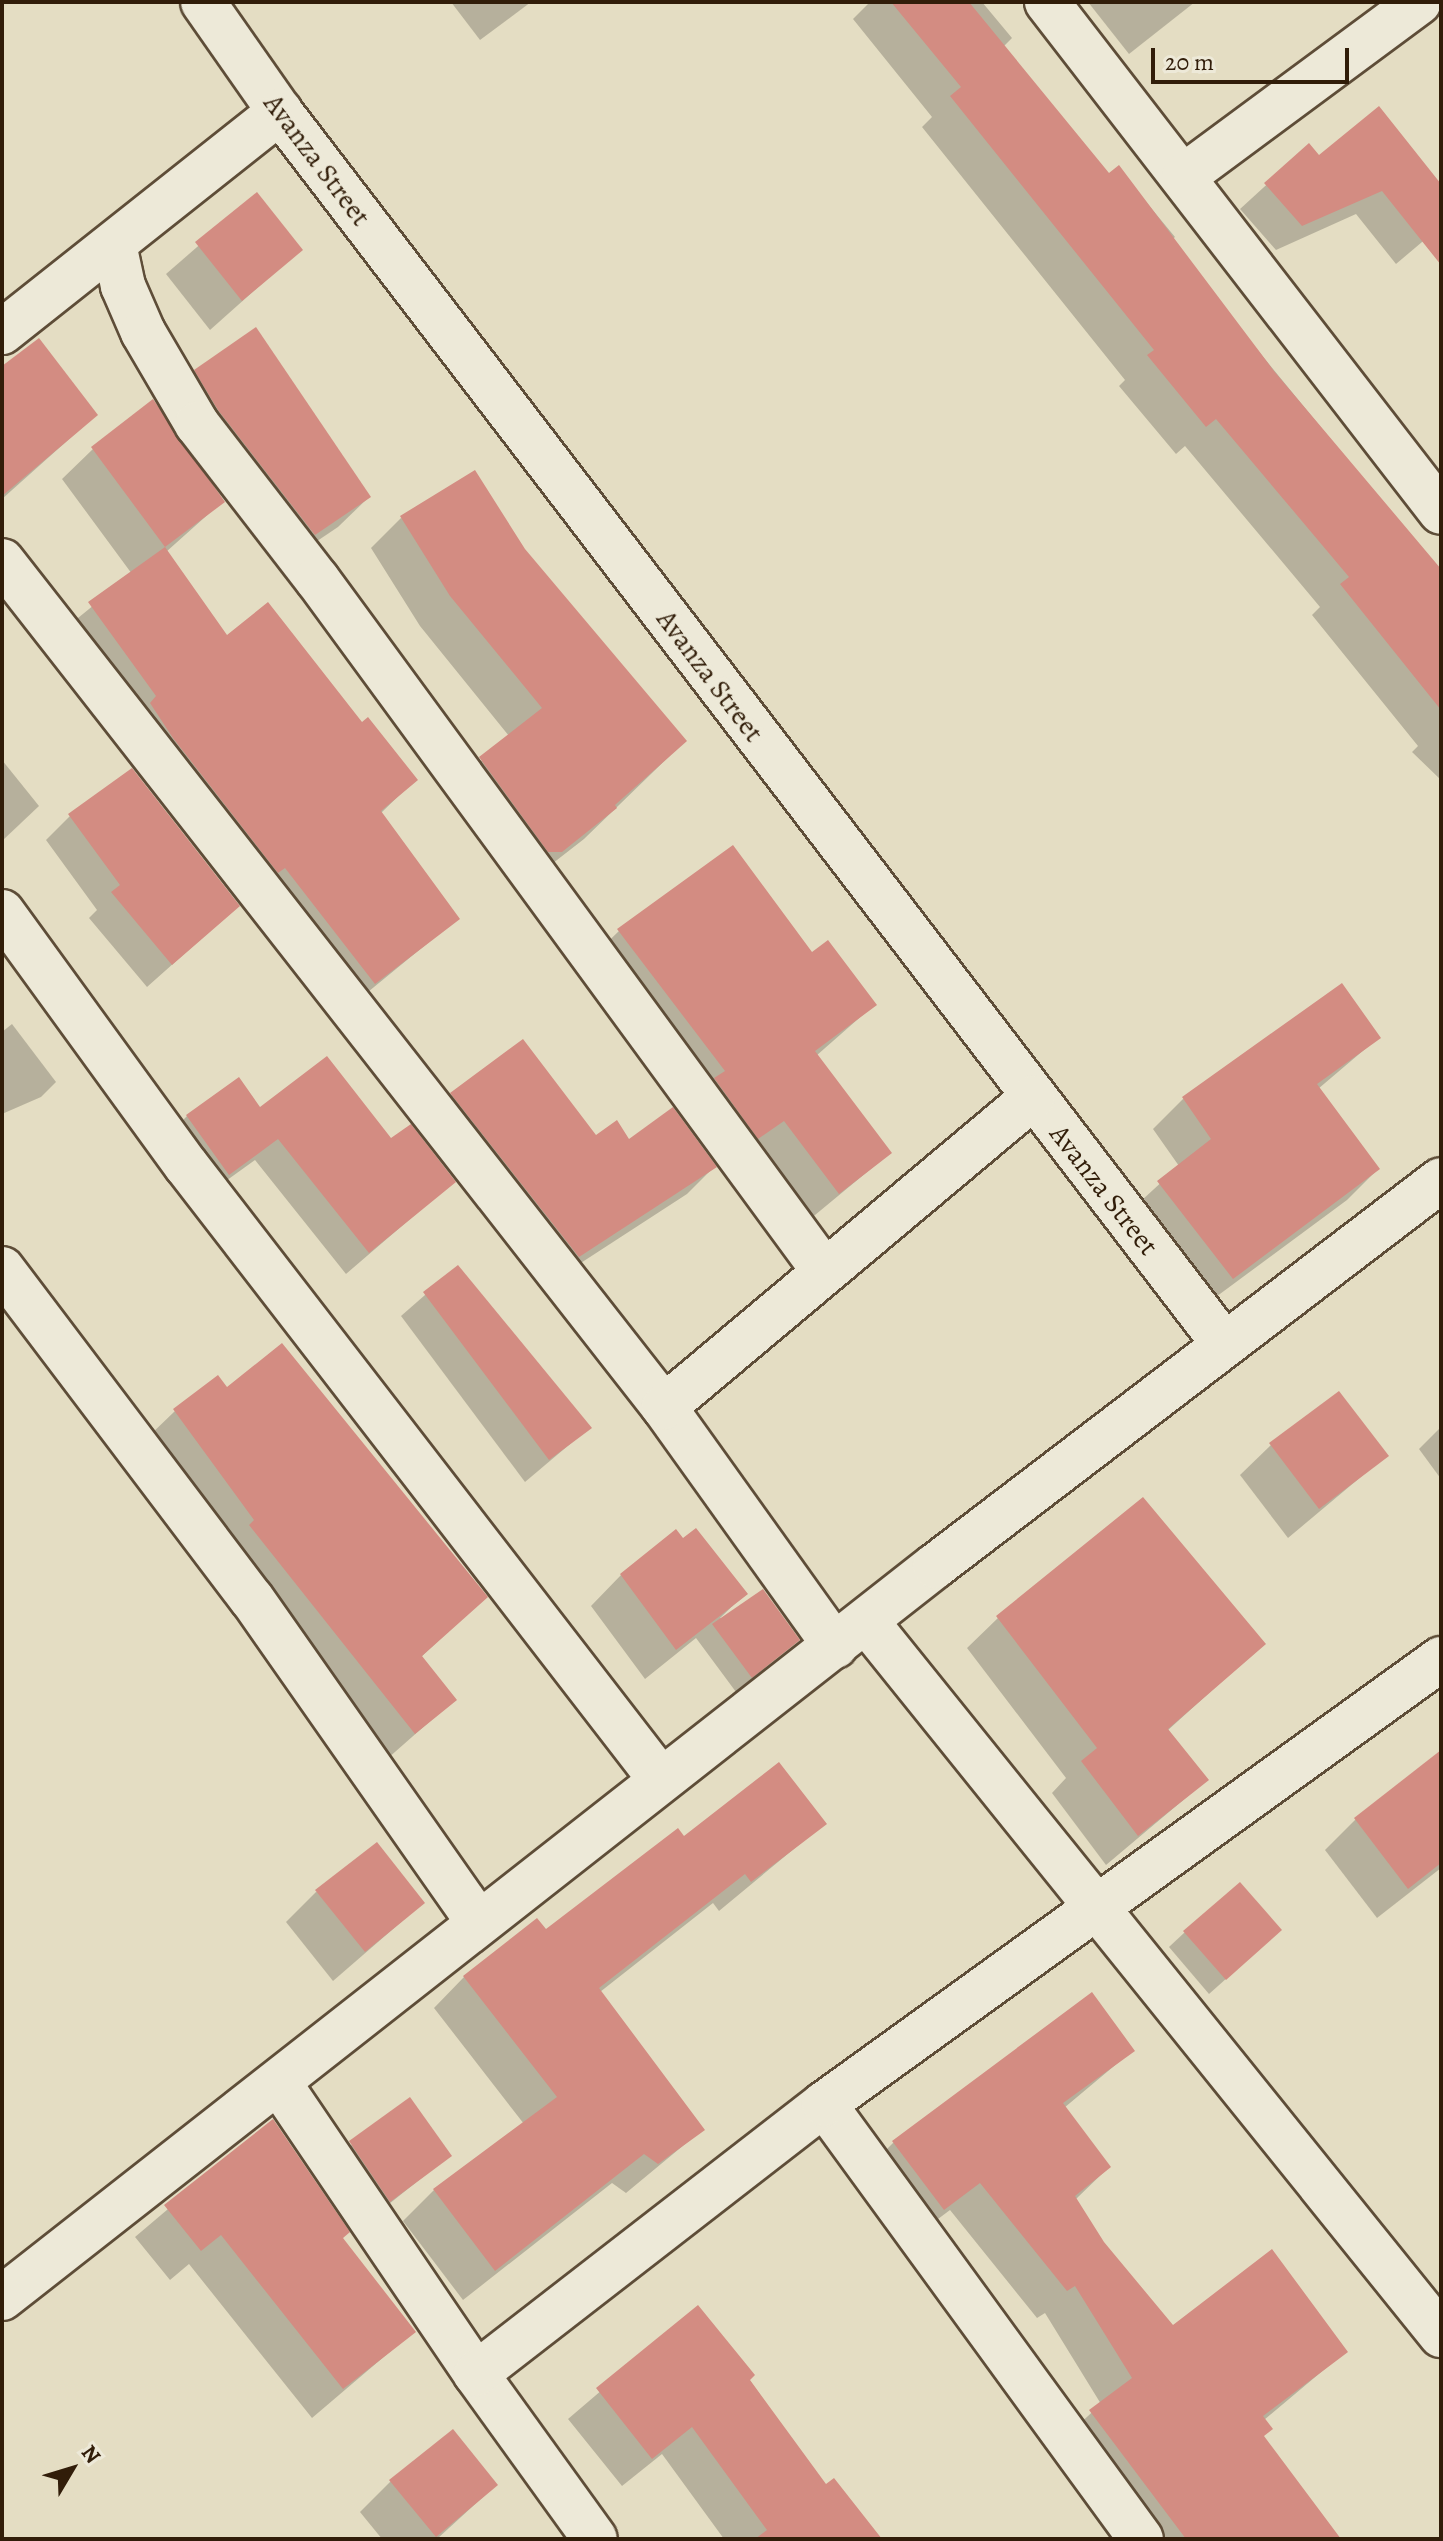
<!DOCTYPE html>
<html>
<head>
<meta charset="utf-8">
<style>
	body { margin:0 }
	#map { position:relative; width:1443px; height:2541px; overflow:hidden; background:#e4ddc3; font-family:Alegreya,serif }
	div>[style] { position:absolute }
	.shadow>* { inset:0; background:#0003 }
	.building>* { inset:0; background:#d38c82 }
	.roads { filter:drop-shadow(2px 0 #5e4d38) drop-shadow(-2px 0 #5e4d38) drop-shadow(0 2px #5e4d38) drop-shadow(0 -2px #5e4d38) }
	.street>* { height:44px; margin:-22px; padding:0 22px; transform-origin:22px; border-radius:22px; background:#ede9d8 }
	span { translate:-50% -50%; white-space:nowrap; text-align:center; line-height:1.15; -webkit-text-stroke:8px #ede9d8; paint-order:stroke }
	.street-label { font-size:28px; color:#311d09 }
	.frame { position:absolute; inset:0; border:4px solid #311d09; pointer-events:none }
	.north { position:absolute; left:32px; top:2429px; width:80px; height:80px; -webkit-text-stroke:6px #ede9d8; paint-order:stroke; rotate:52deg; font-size:22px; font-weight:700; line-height:32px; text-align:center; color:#311d09 }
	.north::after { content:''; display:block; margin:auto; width:28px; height:36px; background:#311d09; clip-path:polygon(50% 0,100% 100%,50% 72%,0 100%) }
	.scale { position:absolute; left:1151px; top:48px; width:198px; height:36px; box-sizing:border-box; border:4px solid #311d09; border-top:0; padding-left:10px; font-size:24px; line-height:28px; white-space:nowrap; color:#311d09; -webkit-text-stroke:6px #ede9d8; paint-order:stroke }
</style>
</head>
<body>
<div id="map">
	<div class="shadow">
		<i style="clip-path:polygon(451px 2px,531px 2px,480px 40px)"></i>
		<i style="clip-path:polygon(870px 2px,982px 2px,1012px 38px,1003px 47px,1108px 176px,1118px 168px,1175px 237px,1169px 242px,1441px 574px,1441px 780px,1412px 752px,1418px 746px,1312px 615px,1320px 607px,1185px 446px,1176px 454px,1119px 386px,1125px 380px,922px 127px,932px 117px,853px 19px)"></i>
		<i style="clip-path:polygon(1088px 2px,1195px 2px,1129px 54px)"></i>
		<i style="clip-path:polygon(1309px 146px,1319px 157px,1441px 187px,1441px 226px,1396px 264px,1356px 214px,1276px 250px,1240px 209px)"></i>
		<i style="clip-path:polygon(257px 195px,301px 249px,210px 330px,166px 274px)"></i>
		<i style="clip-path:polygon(2px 368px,96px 415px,2px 499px)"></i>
		<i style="clip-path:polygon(195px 371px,369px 497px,338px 527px,283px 564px,165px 402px)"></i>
		<i style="clip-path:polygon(93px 449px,223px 501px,166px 552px,226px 638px,361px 725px,415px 780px,381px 813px,457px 919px,346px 1010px,62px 631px,132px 574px,62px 479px)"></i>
		<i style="clip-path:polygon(401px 518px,523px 550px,685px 741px,584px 839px,521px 888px,450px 789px,509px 736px,420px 626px,371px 548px)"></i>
		<i style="clip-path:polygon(2px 760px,39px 806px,2px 841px)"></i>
		<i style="clip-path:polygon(70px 816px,238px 906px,147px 987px,89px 918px,97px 910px,46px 840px)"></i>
		<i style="clip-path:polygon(619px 931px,812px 955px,874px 1005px,816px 1056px,890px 1153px,809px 1220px,590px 959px)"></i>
		<i style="clip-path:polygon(1342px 986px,1378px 1038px,1318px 1089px,1378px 1169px,1347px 1200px,1201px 1308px,1128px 1213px,1179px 1166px,1153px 1129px,1183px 1099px)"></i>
		<i style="clip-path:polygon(12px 1024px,56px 1082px,41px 1097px,2px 1114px,2px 1032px)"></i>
		<i style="clip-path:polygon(452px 1095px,595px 1138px,628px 1141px,714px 1167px,687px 1194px,550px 1283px,424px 1122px)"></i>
		<i style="clip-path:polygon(260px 1110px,391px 1141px,453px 1182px,346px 1274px,255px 1160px,205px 1196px,165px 1139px,187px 1116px)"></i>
		<i style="clip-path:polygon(457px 1267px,589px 1428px,525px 1482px,401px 1316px)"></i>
		<i style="clip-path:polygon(227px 1390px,485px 1597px,421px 1657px,454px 1700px,387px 1759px,148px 1437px,175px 1411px)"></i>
		<i style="clip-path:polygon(1441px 1427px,1441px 1479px,1419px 1449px)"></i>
		<i style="clip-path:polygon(1271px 1445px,1387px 1455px,1288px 1538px,1240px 1475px)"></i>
		<i style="clip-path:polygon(621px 1575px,745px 1594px,720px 1618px,797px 1640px,736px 1692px,696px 1638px,645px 1679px,591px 1606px)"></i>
		<i style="clip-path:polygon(998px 1618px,1263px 1644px,1167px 1731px,1207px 1780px,1106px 1865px,1052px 1793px,1066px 1778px,967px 1648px)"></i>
		<i style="clip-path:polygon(1441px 1778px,1441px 1868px,1377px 1918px,1325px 1850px,1356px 1819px)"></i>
		<i style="clip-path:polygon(824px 1824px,719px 1911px,713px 1903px,600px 1992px,702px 2130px,626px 2193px,612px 2183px,463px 2300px,403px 2221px,434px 2190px,524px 2124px,434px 2008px,464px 1977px,546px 1932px,684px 1839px)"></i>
		<i style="clip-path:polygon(316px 1892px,423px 1903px,333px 1981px,286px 1922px)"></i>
		<i style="clip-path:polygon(1185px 1932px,1264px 1945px,1209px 1994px,1169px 1947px)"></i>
		<i style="clip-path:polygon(1092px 1995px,1132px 2051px,1064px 2108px,1109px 2167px,1075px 2200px,1102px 2243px,1173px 2327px,1345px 2352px,1264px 2420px,1262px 2437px,1339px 2539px,1132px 2539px,1062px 2440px,1101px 2404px,1045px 2313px,1037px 2318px,950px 2210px,914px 2237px,864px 2172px,893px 2143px)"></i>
		<i style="clip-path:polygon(409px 2100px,449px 2156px,374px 2216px,335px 2158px)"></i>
		<i style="clip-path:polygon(272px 2121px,341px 2239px,413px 2332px,312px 2418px,189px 2264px,170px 2280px,135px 2237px)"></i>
		<i style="clip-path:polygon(698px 2308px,826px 2487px,879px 2539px,724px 2539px,662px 2454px,622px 2486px,568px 2419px)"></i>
		<i style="clip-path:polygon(391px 2481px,496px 2485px,437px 2539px,382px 2539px,360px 2512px)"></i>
	</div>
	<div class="building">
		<i style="clip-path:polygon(891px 2px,969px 2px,1109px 173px,1119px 165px,1274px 371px,1441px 569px,1441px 710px,1340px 584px,1349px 577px,1216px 419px,1206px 427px,1147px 355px,1154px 350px,950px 96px,961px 87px)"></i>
		<i style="clip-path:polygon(1379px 106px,1441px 184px,1441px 265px,1382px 191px,1302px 226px,1264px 183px,1309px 143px,1319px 155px)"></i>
		<i style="clip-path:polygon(257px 192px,303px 250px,242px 301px,195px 242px)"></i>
		<i style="clip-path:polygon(256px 327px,371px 497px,315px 535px,218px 410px,194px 370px)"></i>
		<i style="clip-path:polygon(39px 338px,98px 415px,2px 496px,2px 366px)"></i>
		<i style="clip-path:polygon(153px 399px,225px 502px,165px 547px,91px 447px)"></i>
		<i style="clip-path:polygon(475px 470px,525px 549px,687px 741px,615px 805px,617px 808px,562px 852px,548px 852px,479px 757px,542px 708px,450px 596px,400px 516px)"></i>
		<i style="clip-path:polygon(165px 547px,227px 635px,268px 602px,362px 722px,368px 717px,418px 780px,381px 811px,460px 919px,375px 984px,285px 868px,278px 873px,173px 738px,150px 703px,156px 696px,88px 602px)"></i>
		<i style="clip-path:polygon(132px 768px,240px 906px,172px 965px,111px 892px,120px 885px,68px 814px)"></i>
		<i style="clip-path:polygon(733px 845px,812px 952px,828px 940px,877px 1005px,815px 1051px,892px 1153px,839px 1194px,784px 1121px,758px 1139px,714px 1078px,725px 1071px,617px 929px)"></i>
		<i style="clip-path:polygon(1342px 983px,1381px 1038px,1317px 1084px,1380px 1169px,1233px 1279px,1157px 1181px,1211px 1139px,1182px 1097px)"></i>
		<i style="clip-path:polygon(523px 1039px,596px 1135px,617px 1120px,629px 1139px,673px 1107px,717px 1167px,579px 1257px,450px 1093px)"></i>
		<i style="clip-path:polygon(327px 1056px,391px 1138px,411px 1124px,456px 1182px,369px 1253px,278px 1139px,229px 1175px,186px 1115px,239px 1077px,260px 1107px)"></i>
		<i style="clip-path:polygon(458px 1265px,592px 1428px,549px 1460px,423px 1292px)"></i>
		<i style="clip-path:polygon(282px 1343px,488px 1597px,422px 1656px,457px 1700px,415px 1734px,249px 1525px,254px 1520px,173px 1409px,218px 1375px,227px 1387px)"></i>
		<i style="clip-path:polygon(1339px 1391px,1389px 1456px,1319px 1509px,1269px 1443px)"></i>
		<i style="clip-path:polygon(1143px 1497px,1266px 1644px,1168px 1729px,1209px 1780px,1138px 1836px,1081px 1761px,1097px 1748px,996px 1616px)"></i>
		<i style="clip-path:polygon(696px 1528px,748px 1594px,676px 1650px,620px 1574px,676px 1529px,683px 1538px)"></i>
		<i style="clip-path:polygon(763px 1589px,800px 1640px,752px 1678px,712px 1624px)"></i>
		<i style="clip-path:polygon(1441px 1750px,1441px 1863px,1408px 1889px,1354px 1818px)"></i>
		<i style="clip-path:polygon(779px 1762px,827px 1824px,751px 1882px,745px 1874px,599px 1988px,705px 2130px,658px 2164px,644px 2154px,495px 2271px,433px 2189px,557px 2097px,463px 1976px,537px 1918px,546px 1929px,678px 1828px,684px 1836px)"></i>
		<i style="clip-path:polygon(377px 1842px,425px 1903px,365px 1952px,315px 1890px)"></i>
		<i style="clip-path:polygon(1240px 1882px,1282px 1930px,1226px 1980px,1183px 1931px)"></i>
		<i style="clip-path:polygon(1092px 1992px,1135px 2051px,1063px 2103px,1111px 2167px,1075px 2196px,1104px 2242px,1173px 2325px,1272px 2249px,1348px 2352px,1263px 2416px,1273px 2429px,1264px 2436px,1341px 2539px,1186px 2539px,1089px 2410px,1132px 2378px,1075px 2286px,1067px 2291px,980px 2183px,944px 2210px,892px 2141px)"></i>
		<i style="clip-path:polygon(410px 2097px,452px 2156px,390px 2202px,349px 2141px)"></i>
		<i style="clip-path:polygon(273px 2119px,350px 2232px,343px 2238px,416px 2332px,343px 2389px,221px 2235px,201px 2251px,164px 2205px)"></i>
		<i style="clip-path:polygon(698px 2305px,755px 2375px,750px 2380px,826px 2484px,834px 2478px,882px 2539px,755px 2539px,767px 2530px,692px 2427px,652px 2459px,596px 2388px)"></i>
		<i style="clip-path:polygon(453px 2429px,498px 2485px,436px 2537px,389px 2480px)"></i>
	</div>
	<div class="roads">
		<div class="street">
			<i style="left:203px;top:2px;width:134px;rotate:55deg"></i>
			<i style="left:280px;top:112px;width:1552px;rotate:52.54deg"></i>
			<i style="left:1047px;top:2px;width:644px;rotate:52.31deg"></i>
			<i style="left:1184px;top:176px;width:292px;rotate:-36.5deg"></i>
			<i style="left:114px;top:244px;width:43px;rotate:77.9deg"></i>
			<i style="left:123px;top:286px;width:50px;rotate:66.5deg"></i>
			<i style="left:143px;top:332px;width:107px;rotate:59.6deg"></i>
			<i style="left:197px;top:424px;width:196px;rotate:52.3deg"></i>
			<i style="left:317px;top:579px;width:858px;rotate:53.77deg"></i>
			<i style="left:2px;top:332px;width:355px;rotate:-38.4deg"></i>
			<i style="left:2px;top:561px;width:1074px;rotate:51.96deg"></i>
			<i style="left:664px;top:1407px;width:294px;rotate:54.4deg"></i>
			<i style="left:2px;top:912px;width:313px;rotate:54deg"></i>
			<i style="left:186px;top:1165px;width:777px;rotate:52.32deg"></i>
			<i style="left:2px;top:1269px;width:414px;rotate:52.9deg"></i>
			<i style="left:252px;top:1599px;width:394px;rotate:55deg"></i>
			<i style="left:664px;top:1407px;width:481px;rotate:-40deg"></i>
			<i style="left:866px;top:1621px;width:917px;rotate:51.15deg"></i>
			<i style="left:279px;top:2083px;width:351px;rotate:55.9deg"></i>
			<i style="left:476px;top:2374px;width:203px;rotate:54.2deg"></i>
			<i style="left:824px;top:2104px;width:538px;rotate:53.92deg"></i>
			<i style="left:2px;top:2298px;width:1186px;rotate:-38.12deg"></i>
			<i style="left:935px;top:1566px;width:636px;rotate:-37.34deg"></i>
			<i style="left:476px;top:2374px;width:440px;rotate:-37.8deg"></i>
			<i style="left:824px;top:2104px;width:761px;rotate:-35.8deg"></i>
		</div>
	</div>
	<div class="street-label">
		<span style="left:317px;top:160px;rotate:53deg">Avanza Street</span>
		<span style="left:710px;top:676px;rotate:53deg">Avanza Street</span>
		<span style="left:1104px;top:1190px;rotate:52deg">Avanza Street</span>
	</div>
	<div class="frame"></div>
	<div class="north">N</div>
	<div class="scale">20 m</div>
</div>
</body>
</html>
